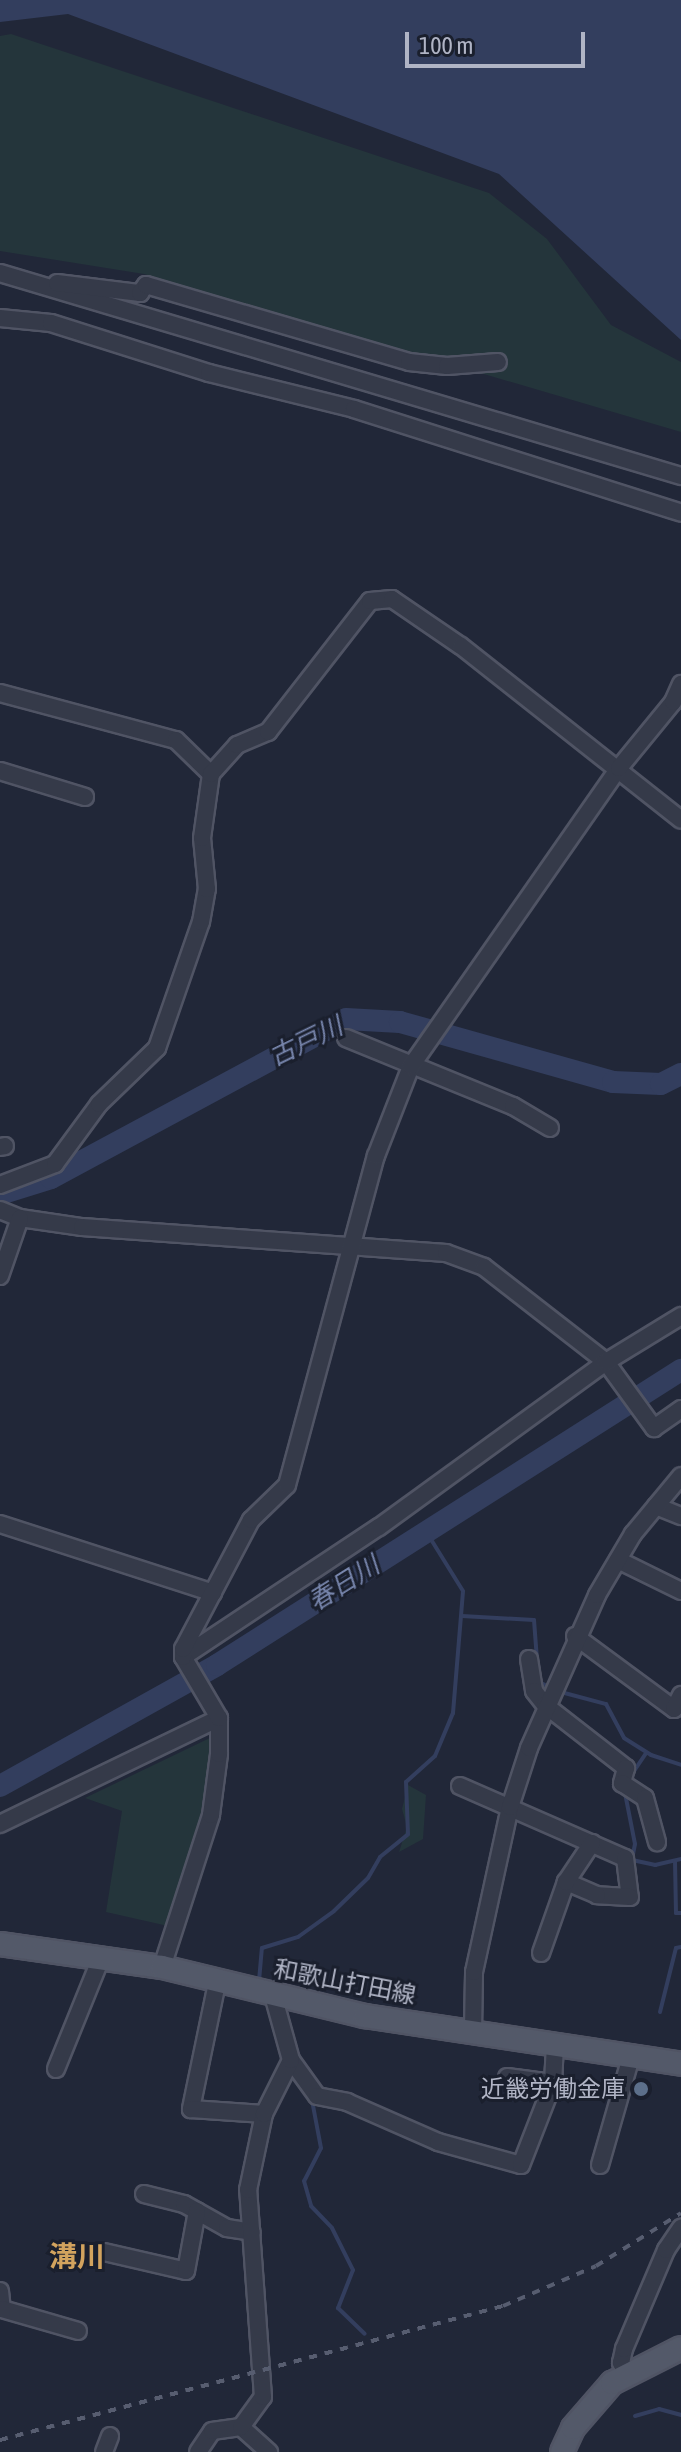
<!DOCTYPE html>
<html>
<head>
<meta charset="utf-8">
<style>
	body { margin:0 }
	#map { position:relative; width:681px; height:2452px; overflow:hidden; background:#212738; font-family:"Asap Condensed","Noto Sans JP",sans-serif }
	div>[style] { position:absolute }
	.green>* { inset:0; background:#24353b }
	.water>* { inset:0; background:#333e5e }
	.stream>* { height:4px; margin:-2px; padding:0 2px; transform-origin:2px; border-radius:2px; background:#333e5e }
	.river>* { height:22px; margin:-11px; padding:0 11px; transform-origin:11px; border-radius:11px; background:#333e5e }
	.roads { filter:drop-shadow(2px 0 #505464) drop-shadow(-2px 0 #505464) drop-shadow(0 2px #505464) drop-shadow(0 -2px #505464) }
	.minor>* { height:16px; margin:-8px; padding:0 8px; transform-origin:8px; border-radius:8px; background:#353a49 }
	.major>* { height:22px; margin:-11px; padding:0 11px; transform-origin:11px; border-radius:11px; background:#535969 }
	.rail>* { height:4px; margin-top:-2px; transform-origin:0; background:repeating-linear-gradient(90deg,#575d70 0 8px,transparent 0 16px) }
	.dots>* { width:22px; height:22px; translate:-50% -50%; box-sizing:border-box; border:4px solid #1a1f2d; border-radius:50% }
	span { translate:-50% -50%; white-space:nowrap; text-align:center; line-height:1.15; -webkit-text-stroke:6px #1a1f2d; paint-order:stroke }
	.street-label { font-size:24px; color:#b0b4c5 }
	.poi-label { font-size:24px; color:#b0b4c5 }
	.right { translate:-100% -50%; text-align:right }
	.water-label { font-size:26px; color:#7886ad; font-style:italic }
	.quarter-label { font-size:28px; color:#d2a35e; font-weight:700 }
	.scale { position:absolute; left:405px; top:32px; width:180px; height:36px; box-sizing:border-box; border:4px solid #b0b4c5; border-top:0; padding-left:10px; font-size:24px; line-height:28px; white-space:nowrap; color:#b0b4c5; -webkit-text-stroke:6px #1a1f2d; paint-order:stroke }
</style>
</head>
<body>
<div id="map">
	<div class="green">
		<i style="clip-path:polygon(11px 34px,489px 193px,547px 239px,611px 325px,681px 362px,681px 432px,144px 274px,0 251px,0 36px)"></i>
		<i style="clip-path:polygon(214px 1736px,195px 1847px,168px 1926px,106px 1912px,122px 1811px,85px 1798px)"></i>
		<i style="clip-path:polygon(408px 1785px,426px 1795px,423px 1839px,399px 1852px,407px 1827px,402px 1809px)"></i>
	</div>
	<div class="water">
		<i style="clip-path:polygon(0 0,681px 0,681px 340px,499px 174px,68px 14px,0 22px)"></i>
	</div>
	<div class="stream">
		<i style="left:462px;top:1616px;width:72px;rotate:3.2deg"></i>
		<i style="left:534px;top:1620px;width:40px;rotate:85.7deg"></i>
		<i style="left:538px;top:1669px;width:14px;rotate:78deg"></i>
		<i style="left:541px;top:1683px;width:9px;rotate:27deg"></i>
		<i style="left:557px;top:1691px;width:51px;rotate:14.9deg"></i>
		<i style="left:606px;top:1704px;width:38px;rotate:62deg"></i>
		<i style="left:624px;top:1738px;width:32px;rotate:32deg"></i>
		<i style="left:651px;top:1755px;width:32px;rotate:18deg"></i>
		<i style="left:630px;top:1777px;width:29px;rotate:-56deg"></i>
		<i style="left:624px;top:1788px;width:57px;rotate:78.9deg"></i>
		<i style="left:635px;top:1844px;width:16px;rotate:101deg"></i>
		<i style="left:632px;top:1860px;width:24px;rotate:12deg"></i>
		<i style="left:655px;top:1865px;width:27px;rotate:-13deg"></i>
		<i style="left:675px;top:1861px;width:52px;rotate:88.9deg"></i>
		<i style="left:676px;top:1913px;width:5px"></i>
		<i style="left:259px;top:1981px;width:33px;rotate:-85deg"></i>
		<i style="left:262px;top:1948px;width:38px;rotate:-17deg"></i>
		<i style="left:298px;top:1937px;width:44px;rotate:-35.8deg"></i>
		<i style="left:334px;top:1911px;width:47px;rotate:-44.1deg"></i>
		<i style="left:368px;top:1878px;width:24px;rotate:-60deg"></i>
		<i style="left:380px;top:1857px;width:36px;rotate:-39deg"></i>
		<i style="left:408px;top:1834px;width:52px;rotate:-92.2deg"></i>
		<i style="left:406px;top:1782px;width:39px;rotate:-42deg"></i>
		<i style="left:435px;top:1756px;width:47px;rotate:-67.3deg"></i>
		<i style="left:453px;top:1713px;width:122px;rotate:-85.3deg"></i>
		<i style="left:463px;top:1591px;width:68px;rotate:-121.8deg"></i>
		<i style="left:660px;top:2012px;width:66px;rotate:-76deg"></i>
		<i style="left:676px;top:1948px;width:5px;rotate:-11deg"></i>
		<i style="left:311px;top:2095px;width:54px;rotate:79.3deg"></i>
		<i style="left:321px;top:2148px;width:37px;rotate:117deg"></i>
		<i style="left:304px;top:2181px;width:26px;rotate:74deg"></i>
		<i style="left:311px;top:2206px;width:30px;rotate:46deg"></i>
		<i style="left:332px;top:2228px;width:47px;rotate:63.4deg"></i>
		<i style="left:353px;top:2270px;width:41px;rotate:111.5deg"></i>
		<i style="left:338px;top:2308px;width:37px;rotate:44deg"></i>
		<i style="left:635px;top:2416px;width:25px;rotate:-16deg"></i>
		<i style="left:659px;top:2409px;width:23px;rotate:15deg"></i>
	</div>
	<div class="river">
		<i style="left:0;top:1194px;width:53px;rotate:-17.4deg"></i>
		<i style="left:51px;top:1178px;width:335px;rotate:-28.3deg"></i>
		<i style="left:346px;top:1019px;width:54px;rotate:3.2deg"></i>
		<i style="left:400px;top:1022px;width:221px;rotate:15.7deg"></i>
		<i style="left:613px;top:1082px;width:48px;rotate:2.4deg"></i>
		<i style="left:661px;top:1084px;width:22px;rotate:-27deg"></i>
		<i style="left:0;top:1786px;width:248px;rotate:-29.1deg"></i>
		<i style="left:217px;top:1665px;width:550px;rotate:-32.45deg"></i>
	</div>
	<div class="roads">
		<div class="minor">
			<i style="left:0;top:273px;width:711px;rotate:16.6deg"></i>
			<i style="left:57px;top:283px;width:84px;rotate:6.9deg"></i>
			<i style="left:140px;top:293px;width:10px;rotate:-53deg"></i>
			<i style="left:146px;top:285px;width:274px;rotate:16.3deg"></i>
			<i style="left:409px;top:362px;width:38px;rotate:6deg"></i>
			<i style="left:447px;top:366px;width:51px;rotate:-4.5deg"></i>
			<i style="left:0;top:318px;width:51px;rotate:5.6deg"></i>
			<i style="left:51px;top:323px;width:166px;rotate:17.6deg"></i>
			<i style="left:209px;top:373px;width:149px;rotate:13.9deg"></i>
			<i style="left:354px;top:409px;width:343px;rotate:17.6deg"></i>
			<i style="left:0;top:693px;width:182px;rotate:15deg"></i>
			<i style="left:176px;top:740px;width:49px;rotate:44.2deg"></i>
			<i style="left:0;top:771px;width:89px;rotate:17deg"></i>
			<i style="left:346px;top:1038px;width:180px;rotate:22.2deg"></i>
			<i style="left:513px;top:1106px;width:43px;rotate:30.7deg"></i>
			<i style="left:0;top:1147px;width:5px;rotate:-11deg"></i>
			<i style="left:0;top:1185px;width:59px;rotate:-20.9deg"></i>
			<i style="left:55px;top:1164px;width:74px;rotate:-53.7deg"></i>
			<i style="left:99px;top:1104px;width:81px;rotate:-44deg"></i>
			<i style="left:157px;top:1048px;width:133px;rotate:-70.8deg"></i>
			<i style="left:201px;top:922px;width:34px;rotate:-80deg"></i>
			<i style="left:207px;top:889px;width:51px;rotate:-95.6deg"></i>
			<i style="left:202px;top:838px;width:65px;rotate:-82deg"></i>
			<i style="left:211px;top:774px;width:39px;rotate:-48deg"></i>
			<i style="left:237px;top:745px;width:34px;rotate:-23deg"></i>
			<i style="left:268px;top:732px;width:166px;rotate:-52.1deg"></i>
			<i style="left:370px;top:601px;width:22px;rotate:-5deg"></i>
			<i style="left:392px;top:599px;width:83px;rotate:34.3deg"></i>
			<i style="left:461px;top:646px;width:280px;rotate:38.3deg"></i>
			<i style="left:0;top:1210px;width:22px;rotate:22deg"></i>
			<i style="left:20px;top:1218px;width:63px;rotate:8.3deg"></i>
			<i style="left:82px;top:1227px;width:365px;rotate:4.1deg"></i>
			<i style="left:446px;top:1253px;width:40px;rotate:20.2deg"></i>
			<i style="left:484px;top:1267px;width:155px;rotate:37.9deg"></i>
			<i style="left:606px;top:1362px;width:82px;rotate:54deg"></i>
			<i style="left:654px;top:1428px;width:33px;rotate:-35deg"></i>
			<i style="left:0;top:1276px;width:61px;rotate:-71deg"></i>
			<i style="left:656px;top:1506px;width:27px;rotate:22deg"></i>
			<i style="left:0;top:1524px;width:224px;rotate:17.9deg"></i>
			<i style="left:618px;top:1560px;width:70px;rotate:26.2deg"></i>
			<i style="left:575px;top:1636px;width:123px;rotate:36.4deg"></i>
			<i style="left:674px;top:1709px;width:16px;rotate:-63deg"></i>
			<i style="left:183px;top:1657px;width:235px;rotate:-33.6deg"></i>
			<i style="left:379px;top:1527px;width:281px;rotate:-36deg"></i>
			<i style="left:606px;top:1362px;width:88px;rotate:-31.5deg"></i>
			<i style="left:529px;top:1659px;width:32px;rotate:81deg"></i>
			<i style="left:534px;top:1691px;width:18px;rotate:52deg"></i>
			<i style="left:545px;top:1705px;width:103px;rotate:37.9deg"></i>
			<i style="left:626px;top:1768px;width:16px;rotate:105deg"></i>
			<i style="left:622px;top:1783px;width:27px;rotate:33deg"></i>
			<i style="left:645px;top:1798px;width:46px;rotate:74.7deg"></i>
			<i style="left:460px;top:1786px;width:180px;rotate:23.6deg"></i>
			<i style="left:625px;top:1858px;width:39px;rotate:83deg"></i>
			<i style="left:630px;top:1897px;width:33px;rotate:-177deg"></i>
			<i style="left:597px;top:1895px;width:34px;rotate:-157deg"></i>
			<i style="left:0;top:1824px;width:243px;rotate:-25.8deg"></i>
			<i style="left:541px;top:1953px;width:75px;rotate:-70.6deg"></i>
			<i style="left:566px;top:1882px;width:47px;rotate:-56.3deg"></i>
			<i style="left:162px;top:1967px;width:160px;rotate:-72.1deg"></i>
			<i style="left:211px;top:1815px;width:62px;rotate:-82.5deg"></i>
			<i style="left:219px;top:1754px;width:36px;rotate:-90deg"></i>
			<i style="left:219px;top:1718px;width:71px;rotate:-120.5deg"></i>
			<i style="left:183px;top:1657px;width:8px;rotate:-90deg"></i>
			<i style="left:183px;top:1649px;width:146px;rotate:-62.2deg"></i>
			<i style="left:251px;top:1520px;width:50px;rotate:-44.2deg"></i>
			<i style="left:287px;top:1485px;width:341px;rotate:-74.9deg"></i>
			<i style="left:376px;top:1156px;width:97px;rotate:-68.7deg"></i>
			<i style="left:411px;top:1066px;width:363px;rotate:-55.1deg"></i>
			<i style="left:619px;top:768px;width:85px;rotate:-50.7deg"></i>
			<i style="left:673px;top:702px;width:20px;rotate:-66deg"></i>
			<i style="left:217px;top:1983px;width:129px;rotate:101.7deg"></i>
			<i style="left:191px;top:2109px;width:73px;rotate:3.9deg"></i>
			<i style="left:473px;top:2031px;width:59px;rotate:-89deg"></i>
			<i style="left:474px;top:1972px;width:169px;rotate:-77.7deg"></i>
			<i style="left:510px;top:1807px;width:62px;rotate:-72.1deg"></i>
			<i style="left:529px;top:1748px;width:167px;rotate:-66deg"></i>
			<i style="left:597px;top:1595px;width:71px;rotate:-59.5deg"></i>
			<i style="left:633px;top:1534px;width:75px;rotate:-50.4deg"></i>
			<i style="left:291px;top:2060px;width:44px;rotate:54.2deg"></i>
			<i style="left:317px;top:2096px;width:31px;rotate:11deg"></i>
			<i style="left:347px;top:2102px;width:99px;rotate:23.7deg"></i>
			<i style="left:438px;top:2142px;width:86px;rotate:15.5deg"></i>
			<i style="left:521px;top:2165px;width:88px;rotate:-68.7deg"></i>
			<i style="left:553px;top:2083px;width:39px;rotate:-87deg"></i>
			<i style="left:56px;top:2069px;width:120px;rotate:-67.9deg"></i>
			<i style="left:507px;top:2077px;width:46px;rotate:7.4deg"></i>
			<i style="left:600px;top:2165px;width:112px;rotate:-74deg"></i>
			<i style="left:144px;top:2194px;width:41px;rotate:14deg"></i>
			<i style="left:184px;top:2204px;width:49px;rotate:29.2deg"></i>
			<i style="left:227px;top:2228px;width:25px;rotate:9deg"></i>
			<i style="left:104px;top:2252px;width:84px;rotate:13deg"></i>
			<i style="left:186px;top:2271px;width:61px;rotate:-79.6deg"></i>
			<i style="left:0;top:2291px;width:18px;rotate:84deg"></i>
			<i style="left:2px;top:2309px;width:79px;rotate:16.1deg"></i>
			<i style="left:627px;top:2373px;width:12px;rotate:-121deg"></i>
			<i style="left:621px;top:2363px;width:14px;rotate:-78deg"></i>
			<i style="left:624px;top:2349px;width:108px;rotate:-67deg"></i>
			<i style="left:666px;top:2250px;width:27px;rotate:-56deg"></i>
			<i style="left:241px;top:2427px;width:38px;rotate:42deg"></i>
			<i style="left:104px;top:2452px;width:17px;rotate:-69deg"></i>
			<i style="left:198px;top:2452px;width:25px;rotate:-56deg"></i>
			<i style="left:212px;top:2431px;width:29px;rotate:-8deg"></i>
			<i style="left:241px;top:2427px;width:37px;rotate:-54deg"></i>
			<i style="left:263px;top:2397px;width:208px;rotate:-94.1deg"></i>
			<i style="left:248px;top:2190px;width:78px;rotate:-78.1deg"></i>
			<i style="left:264px;top:2114px;width:60px;rotate:-63.4deg"></i>
			<i style="left:291px;top:2060px;width:67px;rotate:-105.5deg"></i>
		</div>
		<div class="major">
			<i style="left:0;top:1944px;width:164px;rotate:8.1deg"></i>
			<i style="left:162px;top:1967px;width:209px;rotate:13.6deg"></i>
			<i style="left:365px;top:2016px;width:320px;rotate:8.6deg"></i>
			<i style="left:562px;top:2452px;width:26px;rotate:-65deg"></i>
			<i style="left:573px;top:2428px;width:60px;rotate:-49.1deg"></i>
			<i style="left:612px;top:2383px;width:77px;rotate:-26.9deg"></i>
		</div>
	</div>
	<div class="rail">
		<i style="left:0;top:2440px;width:521px;rotate:-14.92deg"></i>
		<i style="left:503px;top:2306px;width:101px;rotate:-23.3deg"></i>
		<i style="left:596px;top:2266px;width:100px;rotate:-31.9deg"></i>
	</div>
	<div class="dots">
		<i style="left:641px;top:2089px;background:#5c6f8a"></i>
	</div>
	<div class="street-label">
		<span style="left:345px;top:1982px;rotate:11deg">和歌山打田線</span>
	</div>
	<div class="poi-label">
		<span class="right" style="left:625px;top:2089px">近畿労働金庫</span>
	</div>
	<div class="water-label">
		<span style="left:306px;top:1042px;rotate:-26deg">古戸川</span>
		<span style="left:344px;top:1584px;rotate:-32deg">春日川</span>
	</div>
	<div class="quarter-label">
		<span style="left:77px;top:2256px">溝川</span>
	</div>
	<div class="scale">100 m</div>
</div>
</body>
</html>
